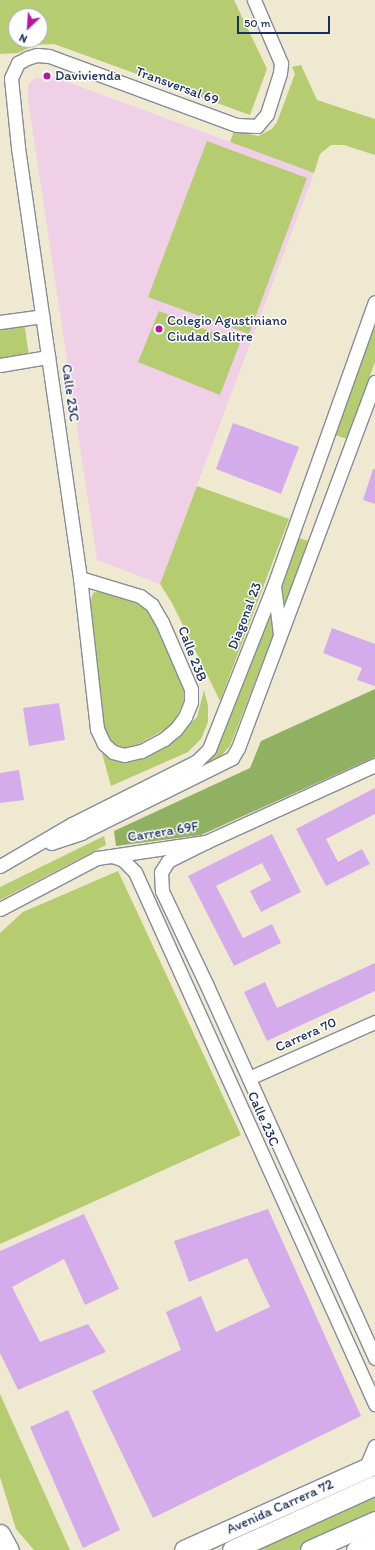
<!DOCTYPE html>
<html>
<head>
<meta charset="utf-8">
<style>
	body { margin:0 }
	#map { position:relative; width:375px; height:1550px; overflow:hidden; background:#f0e9d1; font-family:Itim,sans-serif }
	div>[style] { position:absolute }
	.built>* { inset:0; background:#efd0e7 }
	.green>* { inset:0; background:#b6cc70 }
	.forest>* { inset:0; background:#90b062 }
	.building>* { inset:0; background:#d4acec }
	.roads { filter:drop-shadow(1px 0 #868c98) drop-shadow(-1px 0 #868c98) drop-shadow(0 1px #868c98) drop-shadow(0 -1px #868c98) }
	.minor>* { height:13px; margin:-6.5px; padding:0 6.5px; transform-origin:6.5px; border-radius:6.5px; background:#fff }
	.highway>* { height:19px; margin:-9.5px; padding:0 9.5px; transform-origin:9.5px; border-radius:9.5px; background:#fff }
	.dots>* { width:11px; height:11px; translate:-50% -50%; box-sizing:border-box; border:2px solid #fff; border-radius:50% }
	span { translate:-50% -50%; white-space:nowrap; text-align:center; line-height:1.15; -webkit-text-stroke:3px #fff; paint-order:stroke }
	.poi-label { font-size:14px; color:#1b2f5e }
	.left { translate:0 -50%; text-align:left }
	.street-label { font-size:14px; color:#1b2f5e }
	.north { position:absolute; left:8px; top:8px; width:40px; height:40px; box-sizing:border-box; background:#fff; border:1px solid #a4acbf; border-radius:50%; rotate:205deg; font-size:11px; font-weight:700; line-height:16px; text-align:center; color:#1b2f5e }
	.north::after { content:''; display:block; margin:auto; width:14px; height:18px; background:#b5179e; clip-path:polygon(50% 0,100% 100%,50% 72%,0 100%) }
	.scale { position:absolute; left:237px; top:16px; width:93px; height:18px; box-sizing:border-box; border:2px solid #1b2f5e; border-top:0; padding-left:5px; font-size:12px; line-height:14px; white-space:nowrap; color:#1b2f5e; -webkit-text-stroke:3px #fff; paint-order:stroke }
</style>
</head>
<body>
<div id="map">
	<div class="built">
		<i style="clip-path:polygon(54px 77px,314px 173px,160px 584px,97px 560px,28px 100px,28px 85px,35px 78px)"></i>
	</div>
	<div class="green">
		<i style="clip-path:polygon(evenodd,0 0,234px 0,267px 69px,250px 115px,54px 44px,35px 45px,18px 53px,0 54px,0 0,16px 16px,40px 16px,40px 40px,16px 40px,16px 16px)"></i>
		<i style="clip-path:polygon(301px 65px,317px 100px,375px 119px,375px 155px,344px 145px,331px 145px,320px 154px,314px 173px,230px 142px,234px 131px,258px 136px,272px 129px,277px 122px,295px 74px,292px 67px)"></i>
		<i style="clip-path:polygon(207px 141px,307px 178px,249px 334px,148px 297px)"></i>
		<i style="clip-path:polygon(159px 311px,240px 343px,220px 395px,138px 362px)"></i>
		<i style="clip-path:polygon(24px 322px,29px 356px,0 360px,0 325px)"></i>
		<i style="clip-path:polygon(375px 322px,375px 362px,347px 439px,335px 435px)"></i>
		<i style="clip-path:polygon(197px 486px,289px 519px,220px 701px,172px 603px,160px 584px)"></i>
		<i style="clip-path:polygon(296px 537px,308px 541px,284px 607px,278px 587px)"></i>
		<i style="clip-path:polygon(101px 590px,145px 607px,152px 617px,184px 689px,185px 698px,173px 725px,131px 748px,117px 747px,108px 740px,104px 725px,89px 610px,93px 593px)"></i>
		<i style="clip-path:polygon(270px 607px,274px 634px,230px 746px,221px 756px,177px 780px,207px 758px)"></i>
		<i style="clip-path:polygon(204px 690px,208px 706px,208px 722px,201px 739px,188px 752px,111px 786px,102px 753px,117px 760px,131px 760px,177px 737px,197px 717px)"></i>
		<i style="clip-path:polygon(104px 836px,106px 845px,0 900px,0 887px)"></i>
		<i style="clip-path:polygon(118px 871px,241px 1135px,0 1244px,0 933px,23px 912px)"></i>
		<i style="clip-path:polygon(0 1394px,70px 1550px,34px 1550px,16px 1529px,0 1477px)"></i>
		<i style="clip-path:polygon(375px 1491px,375px 1514px,299px 1550px,246px 1550px)"></i>
	</div>
	<div class="forest">
		<i style="clip-path:polygon(375px 689px,375px 757px,201px 835px,116px 846px,114px 831px,250px 768px,261px 741px)"></i>
	</div>
	<div class="building">
		<i style="clip-path:polygon(233px 423px,299px 447px,281px 494px,216px 469px)"></i>
		<i style="clip-path:polygon(373px 469px,375px 469px,375px 504px,363px 500px)"></i>
		<i style="clip-path:polygon(332px 628px,375px 644px,375px 686px,357px 680px,362px 668px,323px 653px)"></i>
		<i style="clip-path:polygon(59px 703px,65px 740px,29px 746px,23px 708px)"></i>
		<i style="clip-path:polygon(19px 770px,24px 800px,0 803px,0 773px)"></i>
		<i style="clip-path:polygon(375px 788px,375px 814px,326px 839px,338px 862px,362px 849px,370px 864px,326px 886px,296px 829px)"></i>
		<i style="clip-path:polygon(272px 834px,301px 892px,261px 912px,250px 891px,271px 880px,262px 863px,216px 886px,243px 938px,272px 924px,281px 943px,234px 966px,188px 876px)"></i>
		<i style="clip-path:polygon(375px 963px,375px 991px,267px 1041px,244px 992px,265px 982px,277px 1008px)"></i>
		<i style="clip-path:polygon(268px 1209px,361px 1416px,153px 1518px,92px 1391px,181px 1350px,166px 1312px,201px 1296px,216px 1332px,270px 1307px,247px 1258px,189px 1282px,174px 1241px)"></i>
		<i style="clip-path:polygon(84px 1214px,119px 1289px,85px 1305px,64px 1259px,12px 1287px,40px 1342px,88px 1324px,106px 1352px,18px 1390px,0 1353px,0 1251px)"></i>
		<i style="clip-path:polygon(68px 1410px,120px 1530px,83px 1548px,30px 1427px)"></i>
	</div>
	<div class="roads">
		<div class="minor">
			<i style="left:0;top:322px;width:43px;rotate:-7.9deg"></i>
			<i style="left:0;top:365px;width:49px;rotate:-9.5deg"></i>
			<i style="left:80px;top:578px;width:63px;rotate:16.7deg"></i>
			<i style="left:140px;top:596px;width:15px;rotate:37deg"></i>
			<i style="left:152px;top:605px;width:20px;rotate:60deg"></i>
			<i style="left:162px;top:622px;width:73px;rotate:66.6deg"></i>
			<i style="left:191px;top:689px;width:13px;rotate:90deg"></i>
			<i style="left:191px;top:702px;width:16px;rotate:112deg"></i>
			<i style="left:185px;top:717px;width:15px;rotate:127deg"></i>
			<i style="left:176px;top:729px;width:16px;rotate:140deg"></i>
			<i style="left:164px;top:739px;width:26px;rotate:152deg"></i>
			<i style="left:141px;top:751px;width:17px;rotate:167deg"></i>
			<i style="left:124px;top:755px;width:11px;rotate:-165deg"></i>
			<i style="left:113px;top:752px;width:12px;rotate:-138deg"></i>
			<i style="left:104px;top:744px;width:17px;rotate:-115deg"></i>
			<i style="left:97px;top:729px;width:152px;rotate:-96.4deg"></i>
			<i style="left:80px;top:578px;width:435px;rotate:-98.2deg"></i>
			<i style="left:18px;top:147px;width:69px;rotate:-95.8deg"></i>
			<i style="left:11px;top:78px;width:17px;rotate:-65deg"></i>
			<i style="left:18px;top:63px;width:10px;rotate:-29deg"></i>
			<i style="left:27px;top:58px;width:10px;rotate:-17deg"></i>
			<i style="left:37px;top:55px;width:12px;rotate:5deg"></i>
			<i style="left:49px;top:56px;width:200px;rotate:20.2deg"></i>
			<i style="left:237px;top:125px;width:20px;rotate:3deg"></i>
			<i style="left:257px;top:126px;width:16px;rotate:-50deg"></i>
			<i style="left:267px;top:114px;width:43px;rotate:-72.4deg"></i>
			<i style="left:280px;top:73px;width:10px;rotate:-84deg"></i>
			<i style="left:281px;top:63px;width:69px;rotate:-113.2deg"></i>
			<i style="left:274px;top:586px;width:48px;rotate:82.9deg"></i>
			<i style="left:206px;top:842px;width:42px;rotate:153.4deg"></i>
			<i style="left:168px;top:861px;width:13px;rotate:122deg"></i>
			<i style="left:161px;top:872px;width:19px;rotate:87deg"></i>
			<i style="left:162px;top:891px;width:107px;rotate:64.6deg"></i>
			<i style="left:208px;top:988px;width:406px;rotate:65.7deg"></i>
			<i style="left:51px;top:843px;width:32px;rotate:-18deg"></i>
			<i style="left:81px;top:833px;width:169px;rotate:-26.4deg"></i>
			<i style="left:232px;top:758px;width:12px;rotate:-59deg"></i>
			<i style="left:238px;top:748px;width:391px;rotate:-69.5deg"></i>
			<i style="left:112px;top:856px;width:10px;rotate:17deg"></i>
			<i style="left:122px;top:859px;width:18px;rotate:45deg"></i>
			<i style="left:135px;top:872px;width:584px;rotate:65.72deg"></i>
			<i style="left:0;top:866px;width:83px;rotate:-30.3deg"></i>
			<i style="left:72px;top:824px;width:140px;rotate:-26.7deg"></i>
			<i style="left:197px;top:761px;width:17px;rotate:-45deg"></i>
			<i style="left:209px;top:749px;width:176px;rotate:-68.4deg"></i>
			<i style="left:274px;top:585px;width:300px;rotate:-70.4deg"></i>
			<i style="left:0;top:909px;width:110px;rotate:-27.7deg"></i>
			<i style="left:97px;top:858px;width:110px;rotate:-8.4deg"></i>
			<i style="left:206px;top:842px;width:186px;rotate:-24.5deg"></i>
			<i style="left:249px;top:1078px;width:138px;rotate:-24deg"></i>
			<i style="left:365px;top:1469px;width:25px;rotate:-67deg"></i>
		</div>
		<div class="highway">
			<i style="left:0;top:1534px;width:18px;rotate:61deg"></i>
			<i style="left:184px;top:1550px;width:209px;rotate:-24.2deg"></i>
			<i style="left:232px;top:1550px;width:157px;rotate:-24.4deg"></i>
			<i style="left:310px;top:1550px;width:71px;rotate:-24deg"></i>
			<i style="left:356px;top:1550px;width:21px;rotate:-25deg"></i>
		</div>
	</div>
	<div class="dots">
		<i style="left:47px;top:76px;background:#b5179e"></i>
		<i style="left:159px;top:329px;background:#b5179e"></i>
	</div>
	<div class="poi-label">
		<span class="left" style="left:55px;top:76px">Davivienda</span>
		<span class="left" style="left:167px;top:329px">Colegio Agustiniano<br>Ciudad Salitre</span>
	</div>
	<div class="street-label">
		<span style="left:177px;top:86px;rotate:20deg">Transversal 69</span>
		<span style="left:70px;top:393px;rotate:82deg">Calle 23C</span>
		<span style="left:245px;top:616px;rotate:-69deg">Diagonal 23</span>
		<span style="left:192px;top:654px;rotate:69deg">Calle 23B</span>
		<span style="left:163px;top:832px;rotate:-9deg">Carrera 69F</span>
		<span style="left:306px;top:1035px;rotate:-24deg">Carrera 70</span>
		<span style="left:263px;top:1119px;rotate:66deg">Calle 23C</span>
		<span style="left:280px;top:1507px;rotate:-24deg">Avenida Carrera 72</span>
	</div>
	<div class="north">N</div>
	<div class="scale">50 m</div>
</div>
</body>
</html>
